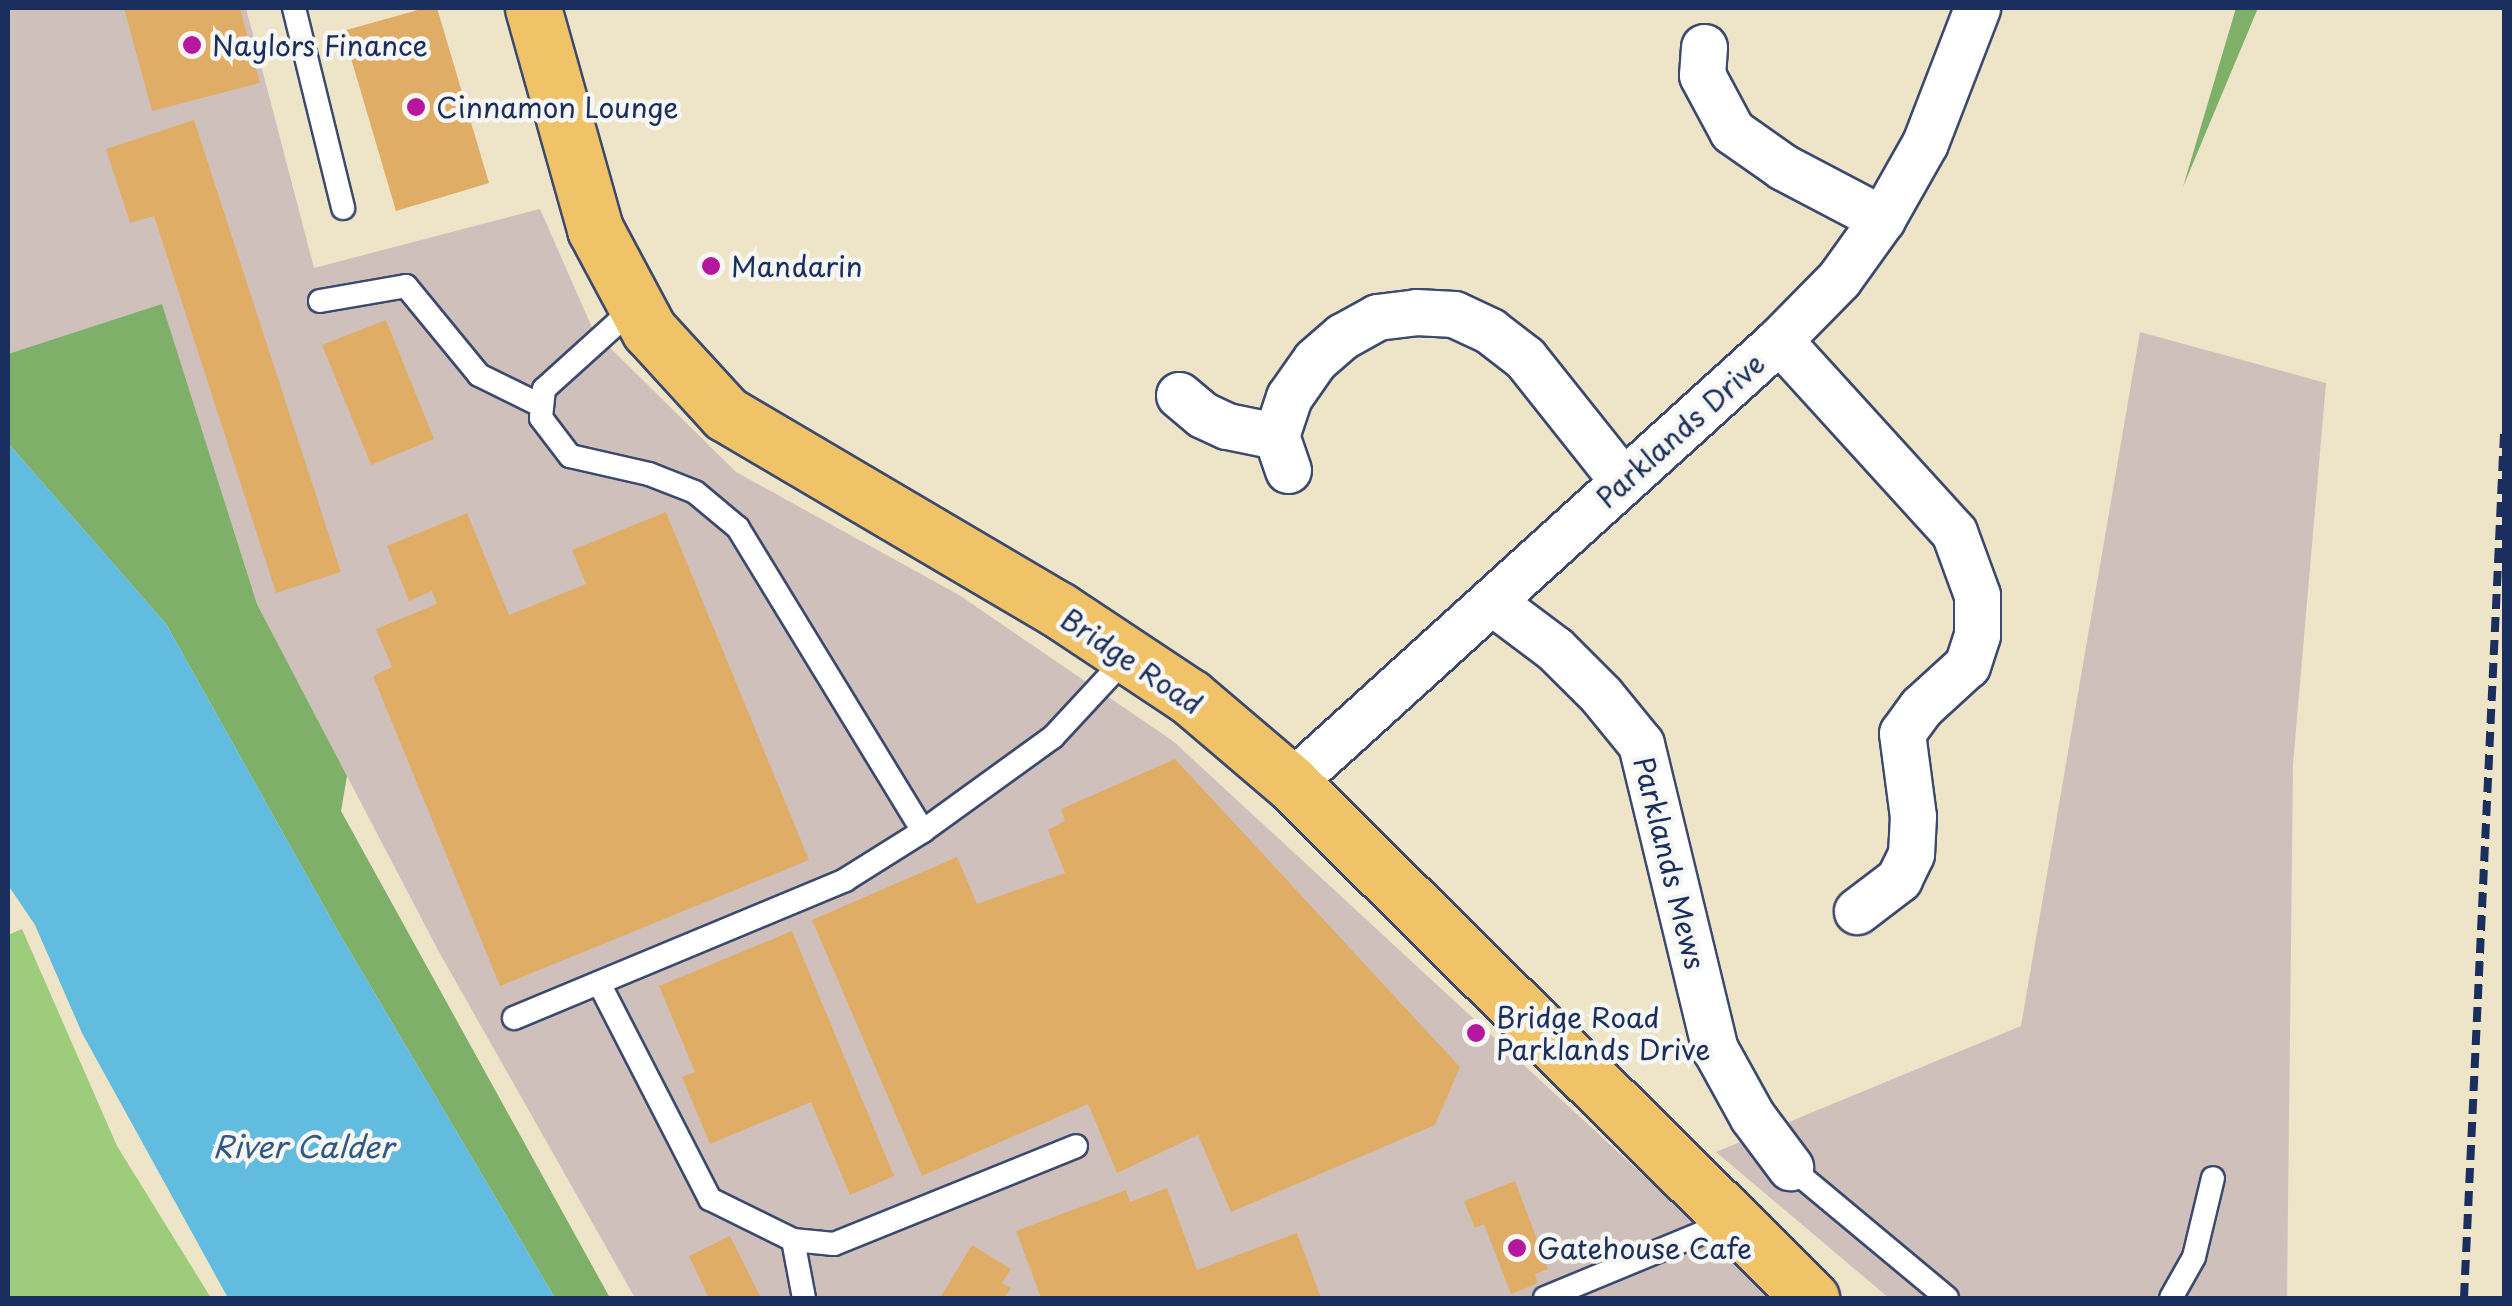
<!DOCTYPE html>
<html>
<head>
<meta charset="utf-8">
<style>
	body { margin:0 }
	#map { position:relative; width:2512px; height:1306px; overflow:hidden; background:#eee4c8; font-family:"Playpen Sans",sans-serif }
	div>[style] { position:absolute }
	.industrial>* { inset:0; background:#d0c0bc }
	.green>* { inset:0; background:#9dcc7a }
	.forest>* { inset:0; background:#7eb06a }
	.water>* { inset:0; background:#62bce0 }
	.building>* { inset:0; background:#e0ad67 }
	.roads { filter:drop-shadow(2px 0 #3b4a6e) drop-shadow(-2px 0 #3b4a6e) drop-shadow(0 2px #3b4a6e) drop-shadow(0 -2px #3b4a6e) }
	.service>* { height:22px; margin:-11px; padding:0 11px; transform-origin:11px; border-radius:11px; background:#fff }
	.minor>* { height:45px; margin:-22.5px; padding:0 22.5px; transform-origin:22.5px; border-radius:22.5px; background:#fff }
	.trunk>* { height:55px; margin:-27.5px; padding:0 27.5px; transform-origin:27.5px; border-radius:27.5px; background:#f1c369 }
	.rail>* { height:8px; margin-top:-4px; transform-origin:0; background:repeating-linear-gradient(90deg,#1b2f5e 0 15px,transparent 0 23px) }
	.dots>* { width:28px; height:28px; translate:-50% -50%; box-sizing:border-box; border:5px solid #f6f6f2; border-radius:50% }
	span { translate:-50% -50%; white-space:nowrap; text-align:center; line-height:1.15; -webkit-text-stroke:9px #f6f6f2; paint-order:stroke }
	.poi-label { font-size:28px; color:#1b2f5e }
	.left { translate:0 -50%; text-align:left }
	.street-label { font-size:28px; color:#1b2f5e }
	.water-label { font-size:30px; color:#305985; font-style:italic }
	.frame { position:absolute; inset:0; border:10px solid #1b2f5e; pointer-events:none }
</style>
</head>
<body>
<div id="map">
	<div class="industrial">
		<i style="clip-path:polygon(8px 8px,246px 8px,314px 268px,540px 209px,594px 332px,736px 472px,959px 595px,1173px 741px,1776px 1298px,635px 1298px,439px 952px,257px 604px,162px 305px,8px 354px)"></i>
		<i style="clip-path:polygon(2140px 332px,2326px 383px,2293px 764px,2287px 1298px,1889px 1298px,1716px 1152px,2021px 1026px)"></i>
	</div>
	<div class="green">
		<i style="clip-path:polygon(22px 929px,117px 1146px,211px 1298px,8px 1298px,8px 935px)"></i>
	</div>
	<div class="forest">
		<i style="clip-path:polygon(2236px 8px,2258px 8px,2183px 187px)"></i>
		<i style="clip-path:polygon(162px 304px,257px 604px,347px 776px,341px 811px,610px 1298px,555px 1298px,339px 933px,166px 624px,8px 443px,8px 354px)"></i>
	</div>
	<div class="water">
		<i style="clip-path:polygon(8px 443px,166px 624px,339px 933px,555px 1298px,228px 1298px,82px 1033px,35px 925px,8px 885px)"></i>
	</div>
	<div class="building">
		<i style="clip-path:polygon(124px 8px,240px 8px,260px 83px,152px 111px)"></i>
		<i style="clip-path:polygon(425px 8px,437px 8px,489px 183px,396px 211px,343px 31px)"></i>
		<i style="clip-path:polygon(194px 120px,341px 572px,276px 593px,154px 216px,130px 223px,106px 149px)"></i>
		<i style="clip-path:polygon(386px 320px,434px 439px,371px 465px,322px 345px)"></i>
		<i style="clip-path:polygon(666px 512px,809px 860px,500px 986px,373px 676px,392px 667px,376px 629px,437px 604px,432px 591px,409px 601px,387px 546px,467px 513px,509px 615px,586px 584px,572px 550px)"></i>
		<i style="clip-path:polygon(1175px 759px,1460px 1067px,1435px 1125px,1231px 1212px,1198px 1135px,1117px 1173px,1088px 1104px,922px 1176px,812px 920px,957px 857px,977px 904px,1065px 873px,1048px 830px,1065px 821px,1061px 809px)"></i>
		<i style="clip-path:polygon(792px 931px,894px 1176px,850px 1195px,811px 1102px,710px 1144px,682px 1077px,695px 1072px,659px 986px)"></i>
		<i style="clip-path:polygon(1515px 1181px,1548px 1269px,1535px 1274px,1538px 1283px,1511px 1294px,1484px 1224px,1475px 1228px,1464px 1201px)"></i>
		<i style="clip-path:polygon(1167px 1188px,1197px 1270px,1297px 1233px,1321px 1298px,1041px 1298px,1016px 1231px,1126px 1190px,1130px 1202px)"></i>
		<i style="clip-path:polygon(730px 1236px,761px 1298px,709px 1298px,689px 1256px)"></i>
		<i style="clip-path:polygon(972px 1245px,1011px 1269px,1002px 1283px,1011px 1288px,1004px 1298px,940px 1298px)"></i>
	</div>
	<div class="roads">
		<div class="service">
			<i style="left:294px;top:8px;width:206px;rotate:76.2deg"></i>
			<i style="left:320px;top:301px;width:87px;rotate:-9.9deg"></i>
			<i style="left:406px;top:286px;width:115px;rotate:50.6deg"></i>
			<i style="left:479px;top:375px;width:70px;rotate:26.2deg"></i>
			<i style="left:636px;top:306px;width:124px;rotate:137.9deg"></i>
			<i style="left:544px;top:389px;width:29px;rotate:96deg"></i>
			<i style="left:541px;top:418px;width:48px;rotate:52.7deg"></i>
			<i style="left:570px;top:456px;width:81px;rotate:12.8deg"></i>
			<i style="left:649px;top:474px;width:49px;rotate:21.4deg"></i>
			<i style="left:695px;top:492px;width:56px;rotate:39.9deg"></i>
			<i style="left:738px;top:528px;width:355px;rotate:58.6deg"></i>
			<i style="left:599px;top:983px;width:243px;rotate:62.8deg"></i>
			<i style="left:710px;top:1199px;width:93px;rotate:26.3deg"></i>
			<i style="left:793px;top:1240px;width:41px;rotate:5.6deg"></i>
			<i style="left:834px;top:1244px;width:261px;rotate:-22deg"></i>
			<i style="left:514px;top:1018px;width:359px;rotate:-22.6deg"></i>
			<i style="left:845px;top:880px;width:92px;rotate:-32.1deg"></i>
			<i style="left:923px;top:831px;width:160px;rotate:-35.9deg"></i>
			<i style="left:1053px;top:737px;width:110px;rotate:-47.2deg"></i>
			<i style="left:1790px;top:1167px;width:204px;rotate:39.8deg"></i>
			<i style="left:793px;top:1240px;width:59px;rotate:79.3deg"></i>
			<i style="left:1545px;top:1298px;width:201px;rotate:-22.5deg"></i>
			<i style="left:2171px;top:1298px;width:47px;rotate:-60.7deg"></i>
			<i style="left:2194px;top:1257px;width:81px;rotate:-76.5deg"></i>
		</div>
		<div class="minor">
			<i style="left:1704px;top:47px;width:28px;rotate:94deg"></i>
			<i style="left:1702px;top:75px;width:64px;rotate:61.8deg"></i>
			<i style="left:1732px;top:131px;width:62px;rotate:35.2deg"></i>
			<i style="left:1783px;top:167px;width:112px;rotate:27.7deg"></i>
			<i style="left:1779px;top:340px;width:260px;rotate:47.7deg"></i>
			<i style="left:1954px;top:532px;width:67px;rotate:69.9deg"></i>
			<i style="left:1977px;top:595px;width:40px;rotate:90deg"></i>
			<i style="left:1977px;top:635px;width:32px;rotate:108deg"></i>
			<i style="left:1967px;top:665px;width:62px;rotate:137.6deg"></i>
			<i style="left:1921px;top:707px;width:32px;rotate:126deg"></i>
			<i style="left:1902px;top:733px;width:84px;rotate:82.5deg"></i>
			<i style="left:1913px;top:816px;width:38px;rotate:93deg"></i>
			<i style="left:1911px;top:854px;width:28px;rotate:116deg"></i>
			<i style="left:1899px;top:879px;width:53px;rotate:142.7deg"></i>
			<i style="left:1179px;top:395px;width:31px;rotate:40deg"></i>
			<i style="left:1203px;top:415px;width:26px;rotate:25deg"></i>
			<i style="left:1227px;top:426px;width:50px;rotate:11.5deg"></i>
			<i style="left:1288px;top:470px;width:36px;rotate:-109deg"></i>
			<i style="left:1276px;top:436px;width:41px;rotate:-71.6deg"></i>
			<i style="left:1289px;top:397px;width:45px;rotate:-54.9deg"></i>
			<i style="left:1315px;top:360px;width:37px;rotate:-41deg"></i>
			<i style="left:1343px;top:336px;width:39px;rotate:-29deg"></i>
			<i style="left:1377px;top:317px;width:39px;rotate:-7deg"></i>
			<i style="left:1416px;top:312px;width:38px;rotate:3deg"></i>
			<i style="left:1454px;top:314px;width:40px;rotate:25deg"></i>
			<i style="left:1490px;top:331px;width:44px;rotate:37.6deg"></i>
			<i style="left:1525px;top:358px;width:157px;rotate:51.5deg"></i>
			<i style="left:1491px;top:601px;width:80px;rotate:36.9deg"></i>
			<i style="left:1555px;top:649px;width:65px;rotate:45deg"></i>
			<i style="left:1601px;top:695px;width:63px;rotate:50.8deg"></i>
			<i style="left:1641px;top:744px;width:314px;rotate:76.4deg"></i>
			<i style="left:1715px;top:1049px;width:77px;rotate:61.1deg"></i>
			<i style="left:1752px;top:1116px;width:64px;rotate:53.3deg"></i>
			<i style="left:1291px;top:783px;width:659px;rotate:-42.23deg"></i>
			<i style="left:1779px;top:340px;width:86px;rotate:-45.5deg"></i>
			<i style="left:1839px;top:279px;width:74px;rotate:-54.4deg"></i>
			<i style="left:1882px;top:219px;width:87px;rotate:-60.5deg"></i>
			<i style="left:1925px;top:143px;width:145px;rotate:-68.9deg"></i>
		</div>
		<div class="trunk">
			<i style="left:533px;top:8px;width:230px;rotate:74.3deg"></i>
			<i style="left:595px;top:229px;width:115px;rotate:61.9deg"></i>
			<i style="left:649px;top:330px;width:114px;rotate:47.5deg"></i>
			<i style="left:726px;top:414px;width:386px;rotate:30.5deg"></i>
			<i style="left:1059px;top:610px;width:157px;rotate:33.6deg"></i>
			<i style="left:1190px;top:697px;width:133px;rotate:40.4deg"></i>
			<i style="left:1291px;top:783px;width:732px;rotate:44.72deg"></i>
		</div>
	</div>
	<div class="rail">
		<i style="left:2464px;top:1298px;width:865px;rotate:-87.35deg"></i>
	</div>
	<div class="dots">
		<i style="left:192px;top:45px;background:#b5179e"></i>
		<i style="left:416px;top:107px;background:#b5179e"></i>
		<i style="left:711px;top:266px;background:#b5179e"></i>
		<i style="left:1476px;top:1033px;background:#b5179e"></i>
		<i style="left:1517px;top:1248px;background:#b5179e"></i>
	</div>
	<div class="poi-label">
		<span class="left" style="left:212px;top:45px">Naylors Finance</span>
		<span class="left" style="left:436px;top:107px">Cinnamon Lounge</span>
		<span class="left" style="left:731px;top:266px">Mandarin</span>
		<span class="left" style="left:1496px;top:1033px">Bridge Road<br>Parklands Drive</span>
		<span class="left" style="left:1537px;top:1248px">Gatehouse Cafe</span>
	</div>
	<div class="street-label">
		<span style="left:1680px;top:430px;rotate:-42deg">Parklands Drive</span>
		<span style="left:1132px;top:661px;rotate:34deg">Bridge Road</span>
		<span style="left:1670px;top:863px;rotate:76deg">Parklands Mews</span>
	</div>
	<div class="water-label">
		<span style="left:303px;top:1146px">River Calder</span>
	</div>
	<div class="frame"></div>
</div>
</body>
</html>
